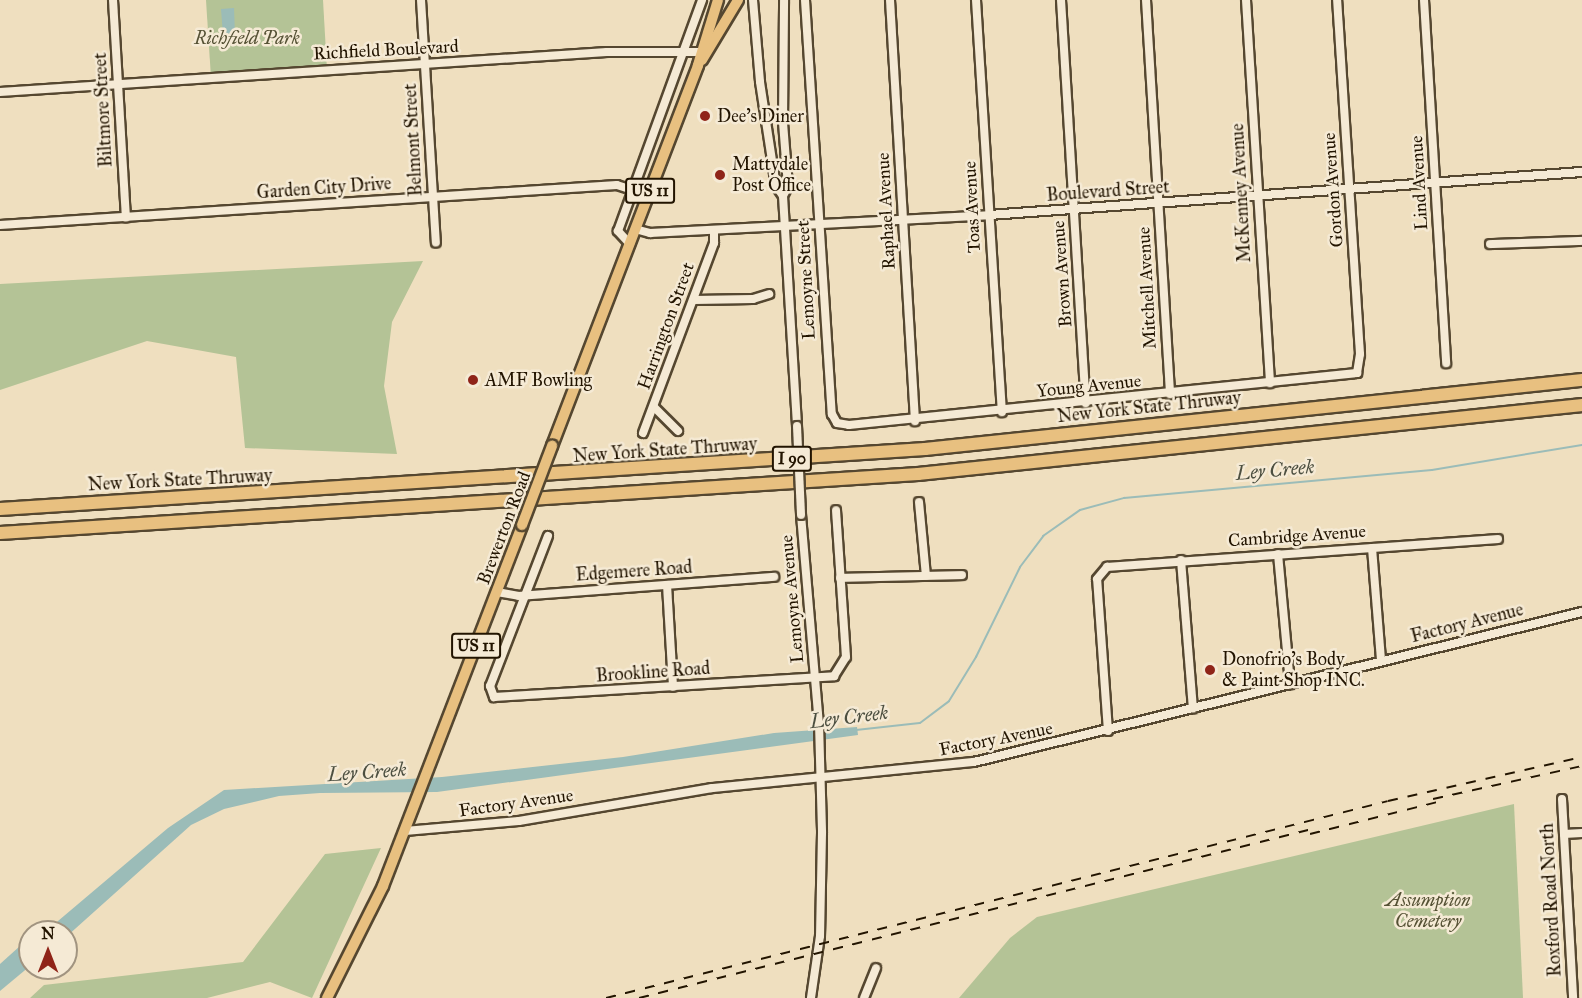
<!DOCTYPE html>
<html>
<head>
<meta charset="utf-8">
<style>
	body { margin:0 }
	#map { position:relative; width:1582px; height:998px; overflow:hidden; background:#efdfbf; font-family:"IM FELL Great Primer",serif }
	div>[style] { position:absolute }
	.green>* { inset:0; background:#b4c396 }
	.water>* { inset:0; background:#9bbcb8 }
	.stream>* { height:2px; margin:-1px; padding:0 1px; transform-origin:1px; border-radius:1px; background:#9bbcb8 }
	.roads { filter:drop-shadow(2px 0 #554730) drop-shadow(-2px 0 #554730) drop-shadow(0 2px #554730) drop-shadow(0 -2px #554730) }
	.minor>* { height:8px; margin:-4px; padding:0 4px; transform-origin:4px; border-radius:4px; background:#f5ead5 }
	.major>* { height:10px; margin:-5px; padding:0 5px; transform-origin:5px; border-radius:5px; background:#e8c080 }
	.highway>* { height:12px; margin:-6px; padding:0 6px; transform-origin:6px; border-radius:6px; background:#e8c080 }
	.rail>* { height:2px; margin-top:-1px; transform-origin:0; background:repeating-linear-gradient(90deg,#221400 0 10px,transparent 0 20px) }
	.bridges { filter:drop-shadow(2px 0 #554730) drop-shadow(-2px 0 #554730) drop-shadow(0 2px #554730) drop-shadow(0 -2px #554730) }
	.minor-bridge>* { height:8px; margin:-4px; padding:0 4px; transform-origin:4px; border-radius:4px; background:#f5ead5 }
	.major-bridge>* { height:10px; margin:-5px; padding:0 5px; transform-origin:5px; border-radius:5px; background:#e8c080 }
	.dots>* { width:16px; height:16px; translate:-50% -50%; box-sizing:border-box; border:3px solid #f5ead5; border-radius:50% }
	span { translate:-50% -50%; white-space:nowrap; text-align:center; line-height:1.15; -webkit-text-stroke:5px #f5ead5; paint-order:stroke }
	.shield-label span { padding:2px 4px; background:#f5ead5; border:2px solid; border-radius:4px; -webkit-text-stroke-width:0 }
	.shield-label { font-size:16px; color:#221400; font-weight:700 }
	.park-label { font-size:18px; color:#555134; font-style:italic }
	.street-label { font-size:18px; color:#221400 }
	.poi-label { font-size:18px; color:#221400 }
	.left { translate:0 -50%; text-align:left }
	.water-label { font-size:20px; color:#4c4f40; font-style:italic }
	.north { position:absolute; left:18px; top:920px; width:60px; height:60px; box-sizing:border-box; background:#f5ead5; border:2px solid #a19480; border-radius:50%; rotate:0deg; font-size:16px; font-weight:700; line-height:24px; text-align:center; color:#221400 }
	.north::after { content:''; display:block; margin:auto; width:21px; height:27px; background:#8f2418; clip-path:polygon(50% 0,100% 100%,50% 72%,0 100%) }
</style>
</head>
<body>
<div id="map">
	<div class="green">
		<i style="clip-path:polygon(206px 0,323px 0,327px 70px,211px 78px)"></i>
		<i style="clip-path:polygon(423px 261px,392px 322px,384px 386px,397px 454px,245px 448px,236px 357px,147px 341px,0 390px,0 284px)"></i>
		<i style="clip-path:polygon(1514px 804px,1523px 998px,959px 998px,1010px 938px,1037px 917px)"></i>
		<i style="clip-path:polygon(381px 848px,312px 998px,270px 982px,207px 998px,30px 998px,44px 985px,243px 962px,325px 854px)"></i>
	</div>
	<div class="water">
		<i style="clip-path:polygon(234px 8px,235px 35px,223px 35px,221px 9px)"></i>
		<i style="clip-path:polygon(857px 727px,858px 735px,437px 792px,320px 793px,279px 796px,224px 809px,191px 825px,66px 937px,66px 932px,45px 932px,168px 828px,224px 790px,442px 777px,623px 757px,774px 733px)"></i>
		<i style="clip-path:polygon(30px 937px,30px 966px,0 991px,0 964px)"></i>
	</div>
	<div class="stream">
		<i style="left:856px;top:730px;width:64px;rotate:-6.2deg"></i>
		<i style="left:920px;top:723px;width:36px;rotate:-37deg"></i>
		<i style="left:949px;top:701px;width:52px;rotate:-58.5deg"></i>
		<i style="left:976px;top:657px;width:100px;rotate:-63.9deg"></i>
		<i style="left:1020px;top:567px;width:39px;rotate:-53deg"></i>
		<i style="left:1043px;top:536px;width:45px;rotate:-35.1deg"></i>
		<i style="left:1080px;top:510px;width:46px;rotate:-15.3deg"></i>
		<i style="left:1124px;top:498px;width:309px;rotate:-5.2deg"></i>
		<i style="left:1432px;top:470px;width:152px;rotate:-9.5deg"></i>
	</div>
	<div class="roads">
		<div class="minor">
			<i style="left:113px;top:0;width:218px;rotate:86.6deg"></i>
			<i style="left:421px;top:0;width:243px;rotate:86.5deg"></i>
			<i style="left:753px;top:0;width:82px;rotate:85.1deg"></i>
			<i style="left:760px;top:82px;width:105px;rotate:81.3deg"></i>
			<i style="left:776px;top:186px;width:12px;rotate:55deg"></i>
			<i style="left:783px;top:196px;width:230px;rotate:86.5deg"></i>
			<i style="left:805px;top:0;width:415px;rotate:86.3deg"></i>
			<i style="left:832px;top:414px;width:10px;rotate:61deg"></i>
			<i style="left:837px;top:423px;width:12px;rotate:9deg"></i>
			<i style="left:849px;top:425px;width:511px;rotate:-5.84deg"></i>
			<i style="left:1357px;top:373px;width:19px;rotate:-81deg"></i>
			<i style="left:1360px;top:354px;width:355px;rotate:-93.7deg"></i>
			<i style="left:890px;top:0;width:422px;rotate:86.6deg"></i>
			<i style="left:976px;top:0;width:413px;rotate:86.4deg"></i>
			<i style="left:1061px;top:0;width:404px;rotate:86.5deg"></i>
			<i style="left:1146px;top:0;width:395px;rotate:86.5deg"></i>
			<i style="left:1246px;top:0;width:384px;rotate:86.4deg"></i>
			<i style="left:1424px;top:0;width:364px;rotate:86.5deg"></i>
			<i style="left:0;top:92px;width:608px;rotate:-3.77deg"></i>
			<i style="left:607px;top:52px;width:94px"></i>
			<i style="left:783px;top:196px;width:11px;rotate:-63deg"></i>
			<i style="left:788px;top:186px;width:64px;rotate:-94.5deg"></i>
			<i style="left:783px;top:122px;width:122px;rotate:-89.5deg"></i>
			<i style="left:0;top:225px;width:618px;rotate:-3.71deg"></i>
			<i style="left:617px;top:185px;width:33px;rotate:18deg"></i>
			<i style="left:635px;top:229px;width:16px;rotate:15deg"></i>
			<i style="left:650px;top:233px;width:339px;rotate:-3deg"></i>
			<i style="left:989px;top:215px;width:595px;rotate:-4.15deg"></i>
			<i style="left:630px;top:244px;width:18px;rotate:-133deg"></i>
			<i style="left:618px;top:231px;width:246px;rotate:-70deg"></i>
			<i style="left:1490px;top:244px;width:92px;rotate:-1.9deg"></i>
			<i style="left:694px;top:300px;width:59px;rotate:-1deg"></i>
			<i style="left:753px;top:299px;width:17px;rotate:-17deg"></i>
			<i style="left:654px;top:407px;width:34px;rotate:45deg"></i>
			<i style="left:643px;top:433px;width:203px;rotate:-69.5deg"></i>
			<i style="left:714px;top:243px;width:13px;rotate:-90deg"></i>
			<i style="left:919px;top:502px;width:74px;rotate:84.6deg"></i>
			<i style="left:801px;top:515px;width:209px;rotate:85.1deg"></i>
			<i style="left:819px;top:723px;width:110px;rotate:88.4deg"></i>
			<i style="left:822px;top:833px;width:103px;rotate:91.1deg"></i>
			<i style="left:820px;top:936px;width:63px;rotate:98.3deg"></i>
			<i style="left:548px;top:536px;width:161px;rotate:111.1deg"></i>
			<i style="left:490px;top:686px;width:12px;rotate:70deg"></i>
			<i style="left:494px;top:697px;width:341px;rotate:-3.5deg"></i>
			<i style="left:834px;top:676px;width:22px;rotate:-58deg"></i>
			<i style="left:846px;top:657px;width:147px;rotate:-93.9deg"></i>
			<i style="left:1372px;top:548px;width:113px;rotate:85.4deg"></i>
			<i style="left:1278px;top:554px;width:131px;rotate:84.7deg"></i>
			<i style="left:1181px;top:560px;width:149px;rotate:85.4deg"></i>
			<i style="left:840px;top:578px;width:122px;rotate:-1.4deg"></i>
			<i style="left:667px;top:585px;width:102px;rotate:86.6deg"></i>
			<i style="left:497px;top:592px;width:22px;rotate:10deg"></i>
			<i style="left:519px;top:596px;width:256px;rotate:-4.3deg"></i>
			<i style="left:1108px;top:731px;width:152px;rotate:-94.1deg"></i>
			<i style="left:1097px;top:579px;width:16px;rotate:-50deg"></i>
			<i style="left:1107px;top:567px;width:392px;rotate:-4.1deg"></i>
			<i style="left:1562px;top:799px;width:199px;rotate:86.8deg"></i>
			<i style="left:405px;top:831px;width:114px;rotate:-5deg"></i>
			<i style="left:519px;top:821px;width:196px;rotate:-9.7deg"></i>
			<i style="left:712px;top:788px;width:263px;rotate:-5.7deg"></i>
			<i style="left:974px;top:762px;width:626px;rotate:-13.86deg"></i>
			<i style="left:1564px;top:834px;width:18px;rotate:-3deg"></i>
			<i style="left:864px;top:998px;width:32px;rotate:-68deg"></i>
		</div>
		<div class="major">
			<i style="left:702px;top:60px;width:70px;rotate:-59deg"></i>
			<i style="left:552px;top:446px;width:408px;rotate:-69deg"></i>
			<i style="left:698px;top:65px;width:68px;rotate:-72.9deg"></i>
			<i style="left:327px;top:998px;width:125px;rotate:-63.4deg"></i>
			<i style="left:383px;top:886px;width:387px;rotate:-68.9deg"></i>
		</div>
		<div class="highway">
			<i style="left:0;top:509px;width:927px;rotate:-3.71deg"></i>
			<i style="left:925px;top:449px;width:661px;rotate:-6deg"></i>
			<i style="left:0;top:533px;width:920px;rotate:-3.68deg"></i>
			<i style="left:918px;top:474px;width:668px;rotate:-5.93deg"></i>
		</div>
	</div>
	<div class="rail">
		<i style="left:1433px;top:799px;width:153px;rotate:-12.5deg"></i>
		<i style="left:1310px;top:834px;width:135px;rotate:-14.1deg"></i>
		<i style="left:606px;top:998px;width:806px;rotate:-14.14deg"></i>
		<i style="left:1388px;top:801px;width:199px;rotate:-12.8deg"></i>
		<i style="left:639px;top:998px;width:698px;rotate:-14.1deg"></i>
	</div>
	<div class="bridges">
		<div class="minor-bridge">
			<i style="left:797px;top:426px;width:89px;rotate:87.4deg"></i>
		</div>
		<div class="major-bridge">
			<i style="left:522px;top:525px;width:85px;rotate:-69.2deg"></i>
		</div>
	</div>
	<div class="dots">
		<i style="left:705px;top:116px;background:#8f2418"></i>
		<i style="left:720px;top:175px;background:#8f2418"></i>
		<i style="left:473px;top:380px;background:#8f2418"></i>
		<i style="left:1210px;top:670px;background:#8f2418"></i>
	</div>
	<div class="shield-label">
		<span style="left:650px;top:191px">US 11</span>
		<span style="left:792px;top:459px">I 90</span>
		<span style="left:476px;top:646px">US 11</span>
	</div>
	<div class="park-label">
		<span style="left:247px;top:38px">Richfield Park</span>
		<span style="left:1428px;top:911px">Assumption<br>Cemetery</span>
	</div>
	<div class="street-label">
		<span style="left:386px;top:50px;rotate:-3deg">Richfield Boulevard</span>
		<span style="left:103px;top:110px;rotate:-93deg">Biltmore Street</span>
		<span style="left:413px;top:140px;rotate:-93deg">Belmont Street</span>
		<span style="left:1419px;top:183px;rotate:-93deg">Lind Avenue</span>
		<span style="left:324px;top:188px;rotate:-4deg">Garden City Drive</span>
		<span style="left:1333px;top:190px;rotate:-94deg">Gordon Avenue</span>
		<span style="left:1108px;top:191px;rotate:-4deg">Boulevard Street</span>
		<span style="left:1241px;top:193px;rotate:-93deg">McKenney Avenue</span>
		<span style="left:972px;top:207px;rotate:-93deg">Toas Avenue</span>
		<span style="left:886px;top:211px;rotate:-93deg">Raphael Avenue</span>
		<span style="left:1062px;top:274px;rotate:-94deg">Brown Avenue</span>
		<span style="left:806px;top:280px;rotate:-93deg">Lemoyne Street</span>
		<span style="left:1147px;top:288px;rotate:-93deg">Mitchell Avenue</span>
		<span style="left:666px;top:326px;rotate:-70deg">Harrington Street</span>
		<span style="left:1089px;top:386px;rotate:-6deg">Young Avenue</span>
		<span style="left:1149px;top:407px;rotate:-6deg">New York State Thruway</span>
		<span style="left:665px;top:450px;rotate:-4deg">New York State Thruway</span>
		<span style="left:180px;top:480px;rotate:-3deg">New York State Thruway</span>
		<span style="left:504px;top:528px;rotate:-69deg">Brewerton Road</span>
		<span style="left:1297px;top:536px;rotate:-4deg">Cambridge Avenue</span>
		<span style="left:634px;top:571px;rotate:-4deg">Edgemere Road</span>
		<span style="left:792px;top:599px;rotate:-95deg">Lemoyne Avenue</span>
		<span style="left:1467px;top:623px;rotate:-14deg">Factory Avenue</span>
		<span style="left:653px;top:672px;rotate:-4deg">Brookline Road</span>
		<span style="left:996px;top:739px;rotate:-11deg">Factory Avenue</span>
		<span style="left:516px;top:803px;rotate:-8deg">Factory Avenue</span>
		<span style="left:1551px;top:900px;rotate:-93deg">Roxford Road North</span>
	</div>
	<div class="poi-label">
		<span class="left" style="left:717px;top:116px">Dee's Diner</span>
		<span class="left" style="left:732px;top:175px">Mattydale<br>Post Office</span>
		<span class="left" style="left:485px;top:380px">AMF Bowling</span>
		<span class="left" style="left:1222px;top:670px">Donofrio's Body<br>&amp; Paint Shop INC.</span>
	</div>
	<div class="water-label">
		<span style="left:1275px;top:470px;rotate:-5deg">Ley Creek</span>
		<span style="left:849px;top:717px;rotate:-7deg">Ley Creek</span>
		<span style="left:367px;top:772px;rotate:-4deg">Ley Creek</span>
	</div>
	<div class="north">N</div>
</div>
</body>
</html>
